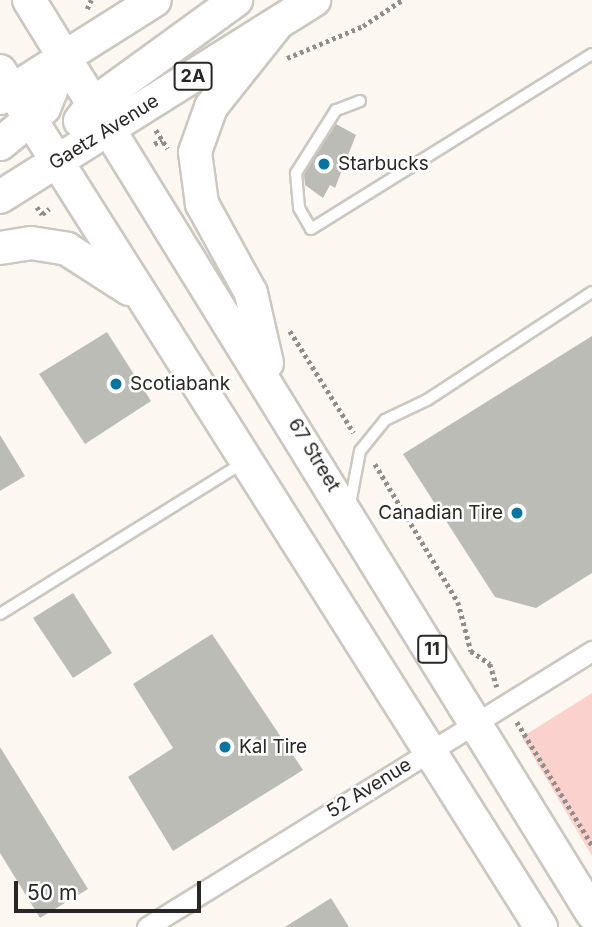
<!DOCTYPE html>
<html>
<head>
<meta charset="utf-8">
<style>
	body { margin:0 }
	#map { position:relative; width:592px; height:927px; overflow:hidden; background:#fcf8f1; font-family:Inter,sans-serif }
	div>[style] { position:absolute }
	.green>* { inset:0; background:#fad1cc }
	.building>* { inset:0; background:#bbbcb5 }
	.path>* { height:4.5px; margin-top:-2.25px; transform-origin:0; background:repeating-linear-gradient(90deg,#918e89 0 3.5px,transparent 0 7px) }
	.roads { filter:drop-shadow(2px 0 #cbc8c1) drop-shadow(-2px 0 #cbc8c1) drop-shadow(0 2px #cbc8c1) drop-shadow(0 -2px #cbc8c1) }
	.lane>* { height:10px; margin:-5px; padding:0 5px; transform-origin:5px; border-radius:5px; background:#fff }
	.street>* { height:19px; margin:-9.5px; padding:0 9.5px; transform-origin:9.5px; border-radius:9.5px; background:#fff }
	.primary>* { height:32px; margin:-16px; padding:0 16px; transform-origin:16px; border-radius:16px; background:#fff }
	.dots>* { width:19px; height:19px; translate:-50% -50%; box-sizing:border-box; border:4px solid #fff; border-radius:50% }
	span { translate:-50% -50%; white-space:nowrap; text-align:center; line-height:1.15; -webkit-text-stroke:5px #fff; paint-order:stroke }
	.shield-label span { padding:2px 5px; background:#fff; border:2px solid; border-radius:5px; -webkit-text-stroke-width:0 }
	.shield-label { font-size:18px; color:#292725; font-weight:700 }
	.street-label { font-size:19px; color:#292725 }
	.poi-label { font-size:19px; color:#292725 }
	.left { translate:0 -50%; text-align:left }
	.right { translate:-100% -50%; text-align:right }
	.scale { position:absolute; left:14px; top:881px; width:187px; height:32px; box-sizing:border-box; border:4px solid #292725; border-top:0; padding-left:9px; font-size:21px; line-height:24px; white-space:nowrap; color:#292725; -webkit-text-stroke:5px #fff; paint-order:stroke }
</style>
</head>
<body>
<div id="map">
	<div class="green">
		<i style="clip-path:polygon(592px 693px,592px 856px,522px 737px)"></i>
	</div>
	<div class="building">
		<i style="clip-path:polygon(336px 124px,356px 135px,335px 188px,330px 185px,323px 198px,305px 185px,304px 174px)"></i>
		<i style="clip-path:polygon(107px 332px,151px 401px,85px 444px,39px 374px)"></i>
		<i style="clip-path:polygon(592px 336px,592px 573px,536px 608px,495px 597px,403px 454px)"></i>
		<i style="clip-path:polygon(0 435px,25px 476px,0 491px)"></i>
		<i style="clip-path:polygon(73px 593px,112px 653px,73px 678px,33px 618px)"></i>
		<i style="clip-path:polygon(212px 634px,303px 770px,173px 851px,128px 777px,173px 748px,133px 684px)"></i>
		<i style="clip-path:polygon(0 747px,88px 889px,40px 918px,0 853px)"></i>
		<i style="clip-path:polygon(331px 898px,349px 927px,285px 927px)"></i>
	</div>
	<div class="path">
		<i style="left:87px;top:9px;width:10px;rotate:-66deg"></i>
		<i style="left:287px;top:58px;width:82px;rotate:-22.8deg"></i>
		<i style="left:363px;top:26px;width:47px;rotate:-33.7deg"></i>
		<i style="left:156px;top:130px;width:22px;rotate:58deg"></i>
		<i style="left:154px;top:144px;width:9px;rotate:-27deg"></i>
		<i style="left:37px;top:207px;width:9px;rotate:54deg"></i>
		<i style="left:42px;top:214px;width:9px;rotate:-36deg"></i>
		<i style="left:290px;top:331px;width:120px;rotate:57.9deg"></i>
		<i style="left:375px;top:464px;width:161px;rotate:59deg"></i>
		<i style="left:458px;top:602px;width:51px;rotate:75.1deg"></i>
		<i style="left:471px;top:651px;width:23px;rotate:34deg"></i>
		<i style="left:490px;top:664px;width:24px;rotate:73deg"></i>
		<i style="left:517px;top:722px;width:144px;rotate:58.6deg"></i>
	</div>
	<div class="roads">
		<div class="lane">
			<i style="left:360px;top:101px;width:26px;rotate:159deg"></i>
			<i style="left:336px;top:110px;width:75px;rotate:122.4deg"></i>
			<i style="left:296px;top:173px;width:35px;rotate:85deg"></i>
			<i style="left:299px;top:208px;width:24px;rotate:60deg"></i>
			<i style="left:311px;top:229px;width:331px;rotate:-31.9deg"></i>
			<i style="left:350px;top:504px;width:54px;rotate:-79.3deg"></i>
			<i style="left:360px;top:451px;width:40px;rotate:-51deg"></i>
			<i style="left:385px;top:420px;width:47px;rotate:-25.5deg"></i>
			<i style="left:427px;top:400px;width:197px;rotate:-33.2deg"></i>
			<i style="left:0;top:614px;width:286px;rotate:-31.9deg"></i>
		</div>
		<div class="street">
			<i style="left:147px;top:927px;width:524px;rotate:-31.81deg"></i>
		</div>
		<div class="primary">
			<i style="left:29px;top:0;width:1073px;rotate:58.34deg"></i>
			<i style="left:0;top:71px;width:1013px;rotate:57.71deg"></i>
			<i style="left:0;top:98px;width:183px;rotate:-32.3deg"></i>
			<i style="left:80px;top:121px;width:21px;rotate:-53deg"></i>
			<i style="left:93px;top:104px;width:177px;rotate:-36deg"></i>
			<i style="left:0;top:144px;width:57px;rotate:-39.3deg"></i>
			<i style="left:44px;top:108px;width:55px;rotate:-67.6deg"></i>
			<i style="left:0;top:197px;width:371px;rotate:-32.1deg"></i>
			<i style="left:0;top:248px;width:31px;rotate:-9deg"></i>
			<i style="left:31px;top:243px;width:36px;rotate:9deg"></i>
			<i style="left:67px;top:249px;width:74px;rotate:32.8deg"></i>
			<i style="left:267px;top:363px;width:72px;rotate:-102.9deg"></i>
			<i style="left:251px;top:293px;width:102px;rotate:-118.8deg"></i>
			<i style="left:202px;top:204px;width:52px;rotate:-97.7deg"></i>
			<i style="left:195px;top:152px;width:48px;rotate:-70.4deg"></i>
			<i style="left:211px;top:107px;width:106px;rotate:-51.5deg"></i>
		</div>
	</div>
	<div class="dots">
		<i style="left:324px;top:164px;background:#07749f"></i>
		<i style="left:116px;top:384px;background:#07749f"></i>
		<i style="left:517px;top:513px;background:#07749f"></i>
		<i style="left:225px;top:747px;background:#07749f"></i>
	</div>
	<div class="shield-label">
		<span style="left:193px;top:76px">2A</span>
		<span style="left:432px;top:649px">11</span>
	</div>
	<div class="street-label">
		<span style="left:104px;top:132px;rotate:-32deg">Gaetz Avenue</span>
		<span style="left:314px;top:455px;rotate:59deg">67 Street</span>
		<span style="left:369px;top:788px;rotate:-32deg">52 Avenue</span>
	</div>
	<div class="poi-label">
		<span class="left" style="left:338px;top:164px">Starbucks</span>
		<span class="left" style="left:130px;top:384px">Scotiabank</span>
		<span class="right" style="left:503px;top:513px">Canadian Tire</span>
		<span class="left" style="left:239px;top:747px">Kal Tire</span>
	</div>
	<div class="scale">50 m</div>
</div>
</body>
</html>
